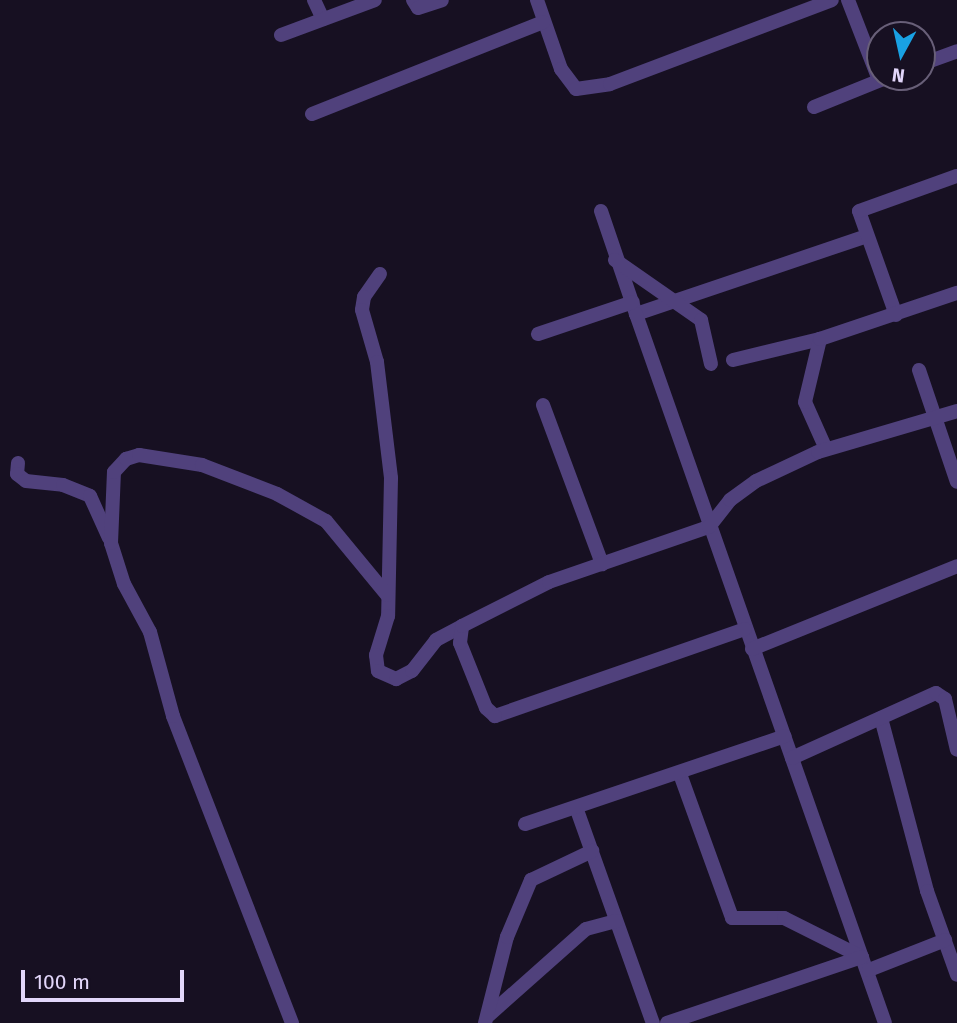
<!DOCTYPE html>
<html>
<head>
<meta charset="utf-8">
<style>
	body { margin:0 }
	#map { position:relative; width:957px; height:1023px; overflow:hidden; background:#171022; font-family:"Fira Sans",sans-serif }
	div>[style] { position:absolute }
	.minor>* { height:14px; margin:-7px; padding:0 7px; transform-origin:7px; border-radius:7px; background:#50417c }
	span { translate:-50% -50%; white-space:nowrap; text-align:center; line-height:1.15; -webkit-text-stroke:6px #171022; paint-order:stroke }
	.north { position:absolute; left:866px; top:21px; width:70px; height:70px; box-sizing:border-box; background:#171022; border:2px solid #685f78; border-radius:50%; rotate:188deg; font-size:19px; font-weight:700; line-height:28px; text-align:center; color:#e2d6fa }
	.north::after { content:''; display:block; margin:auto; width:24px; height:32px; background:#19a1e3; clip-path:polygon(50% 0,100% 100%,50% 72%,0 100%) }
	.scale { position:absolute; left:21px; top:970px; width:163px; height:32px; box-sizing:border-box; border:4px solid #e2d6fa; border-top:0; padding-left:9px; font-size:21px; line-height:24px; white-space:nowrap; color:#e2d6fa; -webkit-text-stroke:5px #171022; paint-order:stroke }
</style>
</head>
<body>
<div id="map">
	<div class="minor">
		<i style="left:314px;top:0;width:21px;rotate:65deg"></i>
		<i style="left:413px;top:0;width:9px;rotate:58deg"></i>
		<i style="left:418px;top:8px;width:25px;rotate:-18deg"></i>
		<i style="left:537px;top:0;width:73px;rotate:70.8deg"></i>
		<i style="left:561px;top:69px;width:25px;rotate:53deg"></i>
		<i style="left:576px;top:89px;width:34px;rotate:-8deg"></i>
		<i style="left:610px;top:84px;width:237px;rotate:-20.7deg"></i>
		<i style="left:848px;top:0;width:86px;rotate:68.8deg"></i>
		<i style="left:281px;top:35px;width:100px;rotate:-20.4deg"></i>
		<i style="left:922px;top:64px;width:37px;rotate:-20deg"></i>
		<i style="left:814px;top:107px;width:80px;rotate:-22.1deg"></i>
		<i style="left:312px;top:114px;width:249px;rotate:-21.7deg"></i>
		<i style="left:601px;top:211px;width:109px;rotate:71.2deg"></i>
		<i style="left:867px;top:236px;width:244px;rotate:161.3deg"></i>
		<i style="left:636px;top:314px;width:751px;rotate:70.65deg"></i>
		<i style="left:615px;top:260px;width:105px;rotate:34.9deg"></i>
		<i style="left:701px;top:320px;width:45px;rotate:77.2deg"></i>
		<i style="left:380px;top:274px;width:28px;rotate:125deg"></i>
		<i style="left:364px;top:297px;width:13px;rotate:99deg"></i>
		<i style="left:362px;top:310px;width:54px;rotate:73.9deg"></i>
		<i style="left:377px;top:362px;width:117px;rotate:83.1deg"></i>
		<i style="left:391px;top:478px;width:138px;rotate:91.2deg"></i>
		<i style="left:388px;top:616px;width:41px;rotate:107.1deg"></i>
		<i style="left:376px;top:655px;width:16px;rotate:83deg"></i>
		<i style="left:378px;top:671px;width:20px;rotate:24deg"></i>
		<i style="left:396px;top:679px;width:18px;rotate:-27deg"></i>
		<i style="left:412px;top:671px;width:39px;rotate:-52deg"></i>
		<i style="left:436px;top:640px;width:30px;rotate:-28deg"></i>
		<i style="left:896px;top:315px;width:110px;rotate:-109.6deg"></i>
		<i style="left:859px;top:211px;width:104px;rotate:-19.7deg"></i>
		<i style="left:538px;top:334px;width:100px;rotate:-18.6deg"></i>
		<i style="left:733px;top:360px;width:89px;rotate:-13.6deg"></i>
		<i style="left:919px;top:370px;width:118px;rotate:71.3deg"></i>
		<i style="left:543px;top:405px;width:170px;rotate:69.6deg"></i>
		<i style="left:826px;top:449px;width:51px;rotate:-114.1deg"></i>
		<i style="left:805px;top:402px;width:65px;rotate:-76.6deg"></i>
		<i style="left:820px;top:339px;width:145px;rotate:-18.6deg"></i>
		<i style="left:18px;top:463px;width:11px;rotate:95deg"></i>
		<i style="left:17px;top:474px;width:11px;rotate:38deg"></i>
		<i style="left:26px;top:481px;width:37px;rotate:6deg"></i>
		<i style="left:63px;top:485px;width:29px;rotate:22deg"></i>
		<i style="left:90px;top:496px;width:46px;rotate:65.7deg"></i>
		<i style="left:745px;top:629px;width:265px;rotate:160.8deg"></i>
		<i style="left:495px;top:716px;width:12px;rotate:-138deg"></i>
		<i style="left:486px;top:708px;width:70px;rotate:-111.8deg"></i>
		<i style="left:460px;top:643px;width:17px;rotate:-83deg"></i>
		<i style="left:462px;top:626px;width:97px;rotate:-26.8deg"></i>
		<i style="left:549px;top:582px;width:169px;rotate:-19deg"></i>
		<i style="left:709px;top:527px;width:34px;rotate:-52deg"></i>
		<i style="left:730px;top:500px;width:32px;rotate:-36deg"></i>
		<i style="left:756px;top:481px;width:68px;rotate:-25.1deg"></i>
		<i style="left:818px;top:452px;width:145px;rotate:-16.4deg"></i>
		<i style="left:752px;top:649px;width:221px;rotate:-22deg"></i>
		<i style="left:881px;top:718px;width:179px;rotate:75.1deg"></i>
		<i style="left:927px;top:891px;width:89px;rotate:70.3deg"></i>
		<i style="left:792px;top:758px;width:158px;rotate:-24.3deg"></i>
		<i style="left:936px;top:693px;width:11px;rotate:34deg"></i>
		<i style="left:945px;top:699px;width:52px;rotate:76.8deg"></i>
		<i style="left:680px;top:774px;width:153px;rotate:70.1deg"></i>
		<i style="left:732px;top:918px;width:52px"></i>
		<i style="left:784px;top:918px;width:87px;rotate:26.6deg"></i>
		<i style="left:577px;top:810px;width:226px;rotate:70.4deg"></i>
		<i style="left:525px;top:824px;width:274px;rotate:-18.7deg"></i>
		<i style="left:869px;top:970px;width:82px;rotate:-21.5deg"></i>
		<i style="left:488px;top:1016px;width:131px;rotate:-41.6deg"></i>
		<i style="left:586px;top:929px;width:31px;rotate:-15deg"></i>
		<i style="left:292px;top:1023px;width:329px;rotate:-111.2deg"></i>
		<i style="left:173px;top:716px;width:87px;rotate:-105.3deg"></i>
		<i style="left:150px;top:632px;width:55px;rotate:-118.4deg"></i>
		<i style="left:124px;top:584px;width:43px;rotate:-107.6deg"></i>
		<i style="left:111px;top:543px;width:71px;rotate:-87.6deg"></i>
		<i style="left:114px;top:472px;width:18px;rotate:-47deg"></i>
		<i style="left:126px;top:459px;width:14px;rotate:-17deg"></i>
		<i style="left:139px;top:455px;width:64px;rotate:9deg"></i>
		<i style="left:202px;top:465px;width:80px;rotate:21.1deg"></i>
		<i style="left:277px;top:494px;width:56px;rotate:28.9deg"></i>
		<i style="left:326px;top:521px;width:96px;rotate:50.5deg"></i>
		<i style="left:485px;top:1023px;width:89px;rotate:-75.7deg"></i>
		<i style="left:507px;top:937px;width:62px;rotate:-67.2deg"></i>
		<i style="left:531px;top:880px;width:68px;rotate:-25.4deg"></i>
		<i style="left:667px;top:1023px;width:206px;rotate:-18.7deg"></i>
	</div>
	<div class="north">N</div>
	<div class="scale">100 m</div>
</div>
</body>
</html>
